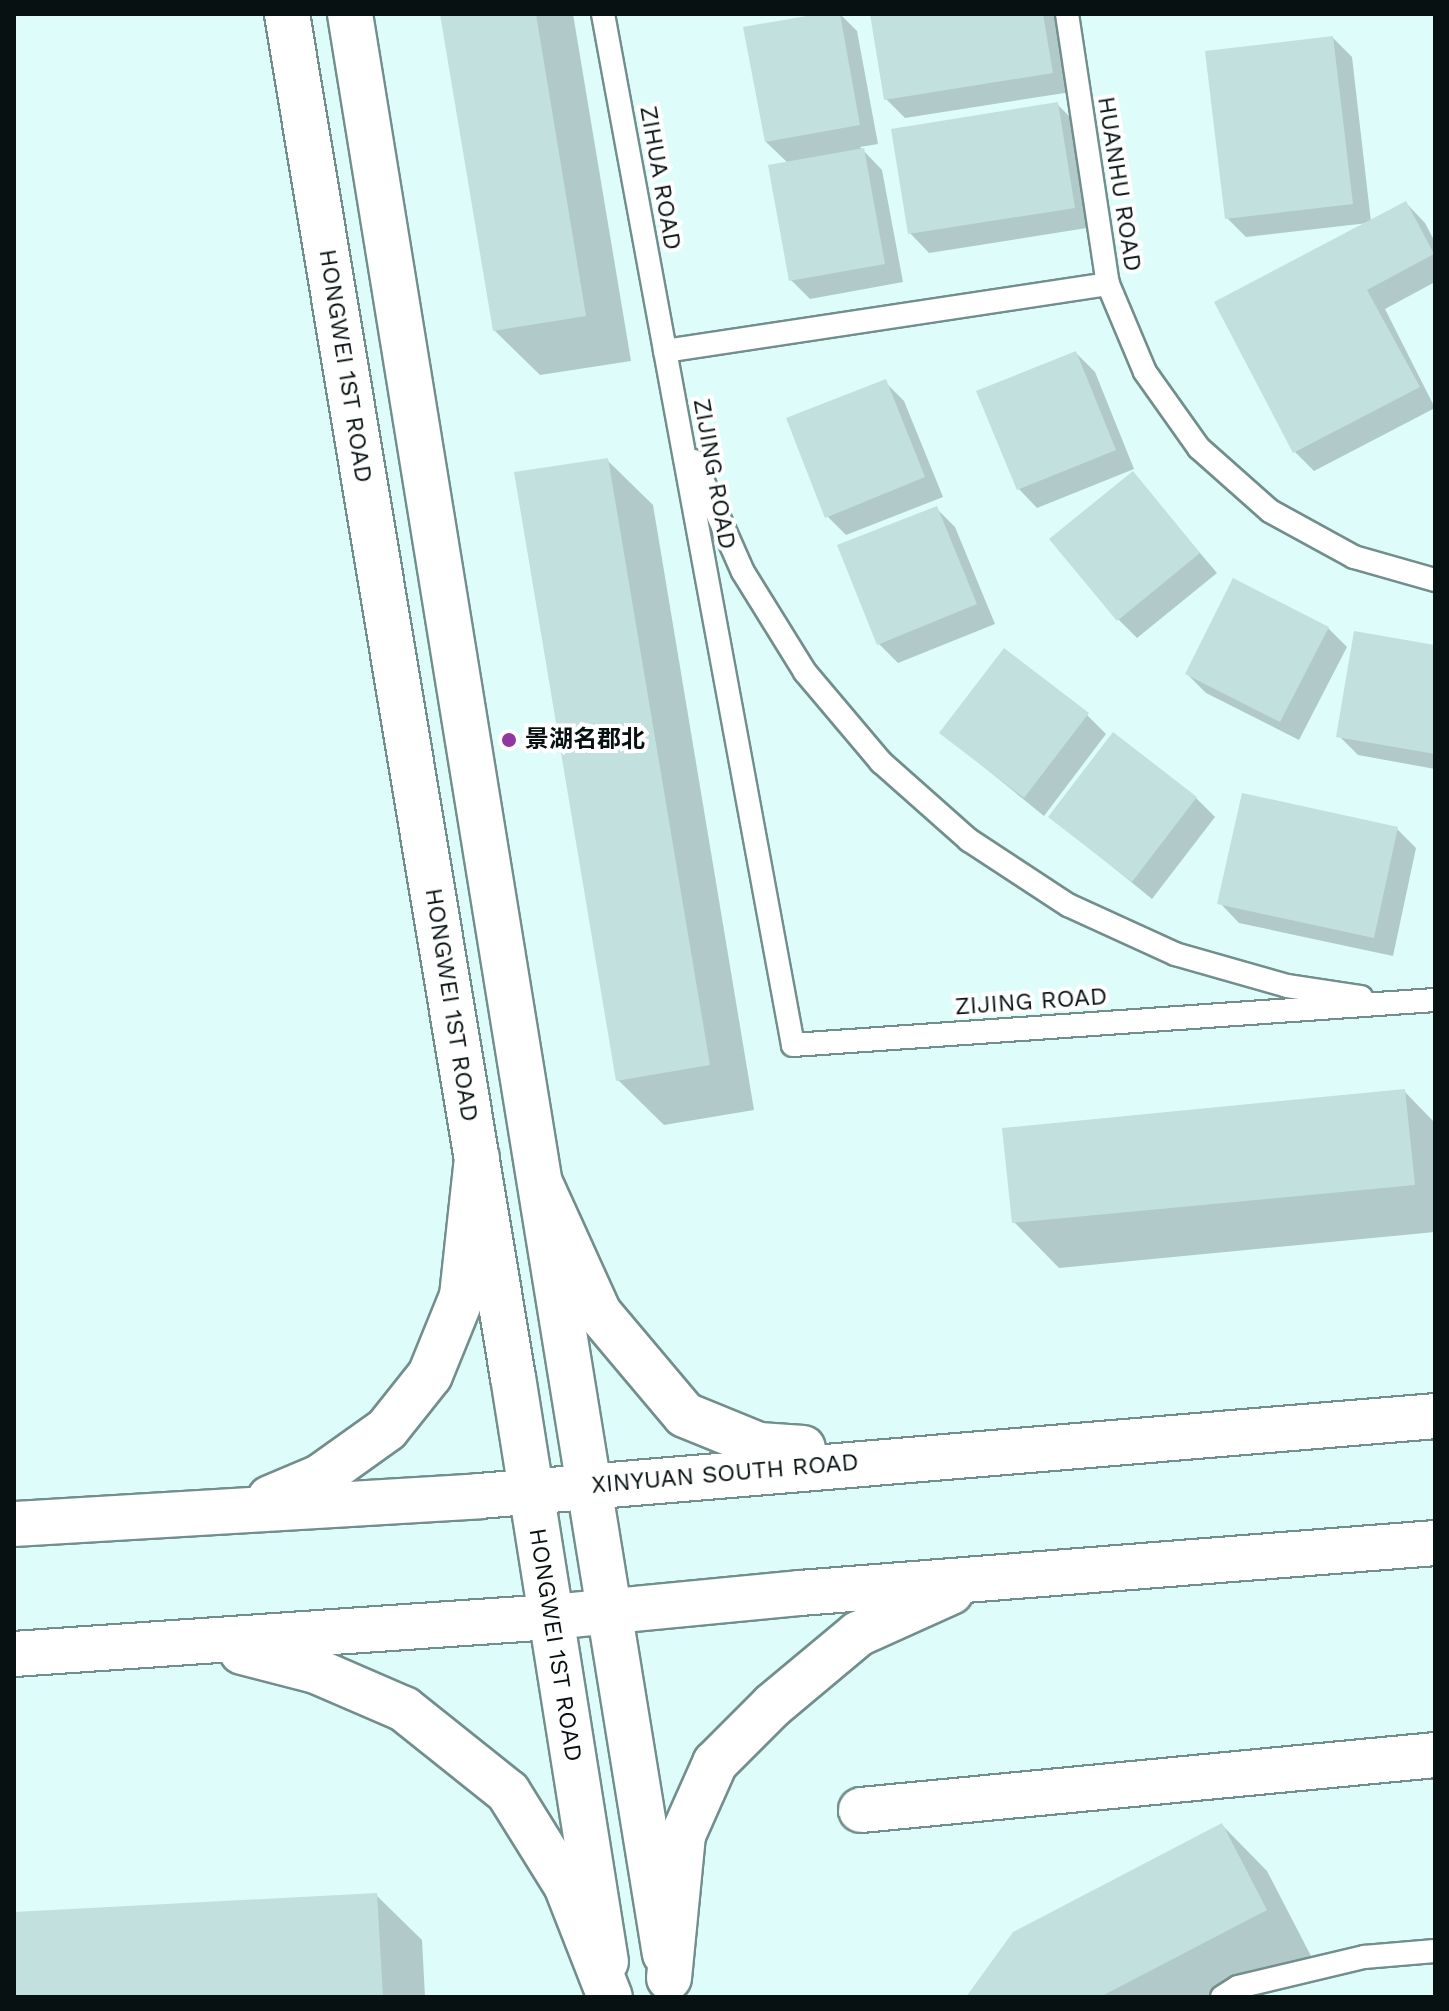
<!DOCTYPE html>
<html>
<head>
<meta charset="utf-8">
<style>
	body { margin:0 }
	#map { position:relative; width:1449px; height:2011px; overflow:hidden; background:#defcfa; font-family:"Work Sans","Noto Sans SC",sans-serif }
	div>[style] { position:absolute }
	.shadow>* { inset:0; background:#0003 }
	.building>* { inset:0; background:#c2e0de }
	.roads { filter:drop-shadow(2px 0 #728e8d) drop-shadow(-2px 0 #728e8d) drop-shadow(0 2px #728e8d) drop-shadow(0 -2px #728e8d) }
	.lane>* { height:22px; margin:-11px; padding:0 11px; transform-origin:11px; border-radius:11px; background:#fff }
	.street>* { height:44px; margin:-22px; padding:0 22px; transform-origin:22px; border-radius:22px; background:#fff }
	.secondary>* { height:44px; margin:-22px; padding:0 22px; transform-origin:22px; border-radius:22px; background:#fff }
	.primary>* { height:44px; margin:-22px; padding:0 22px; transform-origin:22px; border-radius:22px; background:#fff }
	.dots>* { width:22px; height:22px; translate:-50% -50%; box-sizing:border-box; border:4px solid #fff; border-radius:50% }
	span { translate:-50% -50%; white-space:nowrap; text-align:center; line-height:1.15; -webkit-text-stroke:8px #fff; paint-order:stroke }
	.street-label { font-size:24px; color:#071111 }
	.poi-label { font-size:24px; color:#071111; font-weight:700 }
	.left { translate:0 -50%; text-align:left }
	.frame { position:absolute; inset:0; border:16px solid #071111; pointer-events:none }
</style>
</head>
<body>
<div id="map">
	<div class="shadow">
		<i style="clip-path:polygon(442px 14px,573px 14px,631px 361px,540px 375px,494px 330px)"></i>
		<i style="clip-path:polygon(829px 14px,840px 14px,857px 31px,878px 144px,860px 147px,882px 170px,903px 282px,810px 299px,791px 280px,789px 164px,766px 142px)"></i>
		<i style="clip-path:polygon(872px 14px,1058px 14px,1071px 92px,905px 118px,886px 99px)"></i>
		<i style="clip-path:polygon(1333px 38px,1352px 57px,1371px 222px,1406px 203px,1425px 223px,1435px 242px,1435px 282px,1385px 309px,1435px 408px,1314px 471px,1295px 452px,1368px 223px,1246px 237px,1227px 218px)"></i>
		<i style="clip-path:polygon(1057px 104px,1076px 123px,1093px 227px,929px 253px,910px 233px)"></i>
		<i style="clip-path:polygon(1076px 353px,1095px 372px,1134px 469px,1037px 508px,1018px 488px)"></i>
		<i style="clip-path:polygon(885px 382px,904px 401px,943px 497px,846px 535px,827px 516px)"></i>
		<i style="clip-path:polygon(607px 460px,653px 505px,754px 1110px,664px 1125px,618px 1080px)"></i>
		<i style="clip-path:polygon(1133px 474px,1217px 573px,1137px 638px,1118px 619px)"></i>
		<i style="clip-path:polygon(936px 508px,955px 527px,995px 624px,898px 663px,879px 644px)"></i>
		<i style="clip-path:polygon(1328px 628px,1347px 647px,1299px 740px,1206px 693px,1187px 674px)"></i>
		<i style="clip-path:polygon(1435px 647px,1435px 769px,1358px 755px,1339px 736px)"></i>
		<i style="clip-path:polygon(1087px 715px,1106px 734px,1044px 816px,942px 733px)"></i>
		<i style="clip-path:polygon(1196px 798px,1215px 817px,1152px 899px,1050px 816px)"></i>
		<i style="clip-path:polygon(1397px 829px,1416px 848px,1393px 956px,1239px 923px,1220px 903px)"></i>
		<i style="clip-path:polygon(1404px 1091px,1435px 1123px,1435px 1232px,1059px 1268px,1014px 1222px)"></i>
		<i style="clip-path:polygon(1222px 1825px,1267px 1871px,1311px 1956px,1232px 1997px,969px 1997px)"></i>
		<i style="clip-path:polygon(376px 1895px,422px 1940px,425px 1997px,14px 1997px,14px 1914px)"></i>
	</div>
	<div class="building">
		<i style="clip-path:polygon(440px 14px,536px 14px,586px 316px,493px 331px)"></i>
		<i style="clip-path:polygon(818px 14px,840px 14px,860px 125px,765px 142px,743px 27px)"></i>
		<i style="clip-path:polygon(870px 14px,1043px 14px,1053px 73px,884px 100px)"></i>
		<i style="clip-path:polygon(1333px 36px,1353px 204px,1225px 219px,1205px 51px)"></i>
		<i style="clip-path:polygon(1058px 102px,1075px 208px,908px 234px,891px 129px)"></i>
		<i style="clip-path:polygon(864px 148px,885px 264px,789px 281px,768px 165px)"></i>
		<i style="clip-path:polygon(1406px 201px,1434px 254px,1367px 290px,1420px 387px,1293px 453px,1214px 302px)"></i>
		<i style="clip-path:polygon(1076px 351px,1116px 450px,1017px 490px,976px 391px)"></i>
		<i style="clip-path:polygon(886px 379px,925px 477px,825px 518px,786px 418px)"></i>
		<i style="clip-path:polygon(608px 458px,710px 1065px,616px 1081px,514px 472px)"></i>
		<i style="clip-path:polygon(1133px 471px,1200px 553px,1117px 621px,1049px 539px)"></i>
		<i style="clip-path:polygon(937px 506px,977px 604px,877px 645px,837px 545px)"></i>
		<i style="clip-path:polygon(1233px 578px,1329px 627px,1280px 722px,1185px 674px)"></i>
		<i style="clip-path:polygon(1354px 631px,1435px 645px,1435px 754px,1336px 737px)"></i>
		<i style="clip-path:polygon(1004px 648px,1089px 713px,1024px 798px,939px 733px)"></i>
		<i style="clip-path:polygon(1113px 732px,1197px 797px,1132px 882px,1048px 817px)"></i>
		<i style="clip-path:polygon(1242px 793px,1398px 827px,1374px 938px,1217px 904px)"></i>
		<i style="clip-path:polygon(1405px 1089px,1415px 1185px,1012px 1223px,1002px 1128px)"></i>
		<i style="clip-path:polygon(1222px 1823px,1267px 1910px,1100px 1997px,966px 1997px,1013px 1932px)"></i>
		<i style="clip-path:polygon(377px 1893px,383px 1997px,14px 1997px,14px 1912px)"></i>
	</div>
	<div class="roads">
		<div class="lane">
			<i style="left:603px;top:14px;width:1048px;rotate:79.56deg"></i>
			<i style="left:793px;top:1045px;width:644px;rotate:-4.01deg"></i>
			<i style="left:1067px;top:14px;width:273px;rotate:81.4deg"></i>
			<i style="left:1108px;top:284px;width:95px;rotate:67.2deg"></i>
			<i style="left:1145px;top:372px;width:93px;rotate:54.6deg"></i>
			<i style="left:1199px;top:448px;width:95px;rotate:41.6deg"></i>
			<i style="left:1270px;top:511px;width:96px;rotate:28.7deg"></i>
			<i style="left:1354px;top:557px;width:84px;rotate:15.9deg"></i>
			<i style="left:665px;top:351px;width:448px;rotate:-8.6deg"></i>
			<i style="left:694px;top:461px;width:121px;rotate:66.2deg"></i>
			<i style="left:743px;top:572px;width:118px;rotate:58.2deg"></i>
			<i style="left:805px;top:672px;width:118px;rotate:49.8deg"></i>
			<i style="left:881px;top:762px;width:118px;rotate:41.6deg"></i>
			<i style="left:969px;top:840px;width:118px;rotate:33.3deg"></i>
			<i style="left:1068px;top:905px;width:118px;rotate:24.6deg"></i>
			<i style="left:1175px;top:954px;width:116px;rotate:15.9deg"></i>
			<i style="left:1287px;top:986px;width:75px;rotate:8.5deg"></i>
			<i style="left:1222px;top:1997px;width:19px;rotate:-32deg"></i>
			<i style="left:1238px;top:1987px;width:130px;rotate:-13.4deg"></i>
			<i style="left:1364px;top:1957px;width:71px;rotate:-4.8deg"></i>
		</div>
		<div class="street">
			<i style="left:861px;top:1810px;width:577px;rotate:-5.47deg"></i>
		</div>
		<div class="secondary">
			<i style="left:287px;top:14px;width:1382px;rotate:80.59deg"></i>
			<i style="left:513px;top:1377px;width:592px;rotate:80.97deg"></i>
			<i style="left:350px;top:14px;width:1965px;rotate:80.78deg"></i>
		</div>
		<div class="primary">
			<i style="left:541px;top:1185px;width:141px;rotate:65.6deg"></i>
			<i style="left:599px;top:1313px;width:133px;rotate:49.9deg"></i>
			<i style="left:685px;top:1415px;width:80px;rotate:22.1deg"></i>
			<i style="left:759px;top:1445px;width:44px;rotate:3.9deg"></i>
			<i style="left:270px;top:1498px;width:54px;rotate:-22.8deg"></i>
			<i style="left:320px;top:1477px;width:82px;rotate:-35.6deg"></i>
			<i style="left:387px;top:1429px;width:69px;rotate:-51.5deg"></i>
			<i style="left:430px;top:1375px;width:85px;rotate:-67.9deg"></i>
			<i style="left:462px;top:1296px;width:139px;rotate:-83.8deg"></i>
			<i style="left:14px;top:1524px;width:466px;rotate:-3.4deg"></i>
			<i style="left:479px;top:1496px;width:959px;rotate:-4.78deg"></i>
			<i style="left:242px;top:1652px;width:76px;rotate:14.4deg"></i>
			<i style="left:316px;top:1671px;width:96px;rotate:23.4deg"></i>
			<i style="left:404px;top:1709px;width:133px;rotate:38.6deg"></i>
			<i style="left:508px;top:1792px;width:110px;rotate:58.1deg"></i>
			<i style="left:566px;top:1885px;width:120px;rotate:68.6deg"></i>
			<i style="left:14px;top:1654px;width:538px;rotate:-3.94deg"></i>
			<i style="left:551px;top:1617px;width:250px;rotate:-5.5deg"></i>
			<i style="left:800px;top:1593px;width:637px;rotate:-4.5deg"></i>
			<i style="left:669px;top:1978px;width:144px;rotate:-84.4deg"></i>
			<i style="left:683px;top:1835px;width:79px;rotate:-66deg"></i>
			<i style="left:715px;top:1763px;width:82px;rotate:-45deg"></i>
			<i style="left:773px;top:1705px;width:111px;rotate:-39.9deg"></i>
			<i style="left:858px;top:1634px;width:102px;rotate:-24.3deg"></i>
		</div>
	</div>
	<div class="dots">
		<i style="left:509px;top:740px;background:#9237a2"></i>
	</div>
	<div class="street-label">
		<span style="left:660px;top:178px;rotate:80deg">ZIHUA ROAD</span>
		<span style="left:1119px;top:184px;rotate:81deg">HUANHU ROAD</span>
		<span style="left:345px;top:366px;rotate:81deg">HONGWEI 1ST ROAD</span>
		<span style="left:714px;top:474px;rotate:80deg">ZIJING ROAD</span>
		<span style="left:1031px;top:1002px;rotate:-4deg">ZIJING ROAD</span>
		<span style="left:451px;top:1005px;rotate:81deg">HONGWEI 1ST ROAD</span>
		<span style="left:725px;top:1474px;rotate:-5deg">XINYUAN SOUTH ROAD</span>
		<span style="left:555px;top:1645px;rotate:81deg">HONGWEI 1ST ROAD</span>
	</div>
	<div class="poi-label">
		<span class="left" style="left:525px;top:740px">景湖名郡北</span>
	</div>
	<div class="frame"></div>
</div>
</body>
</html>
